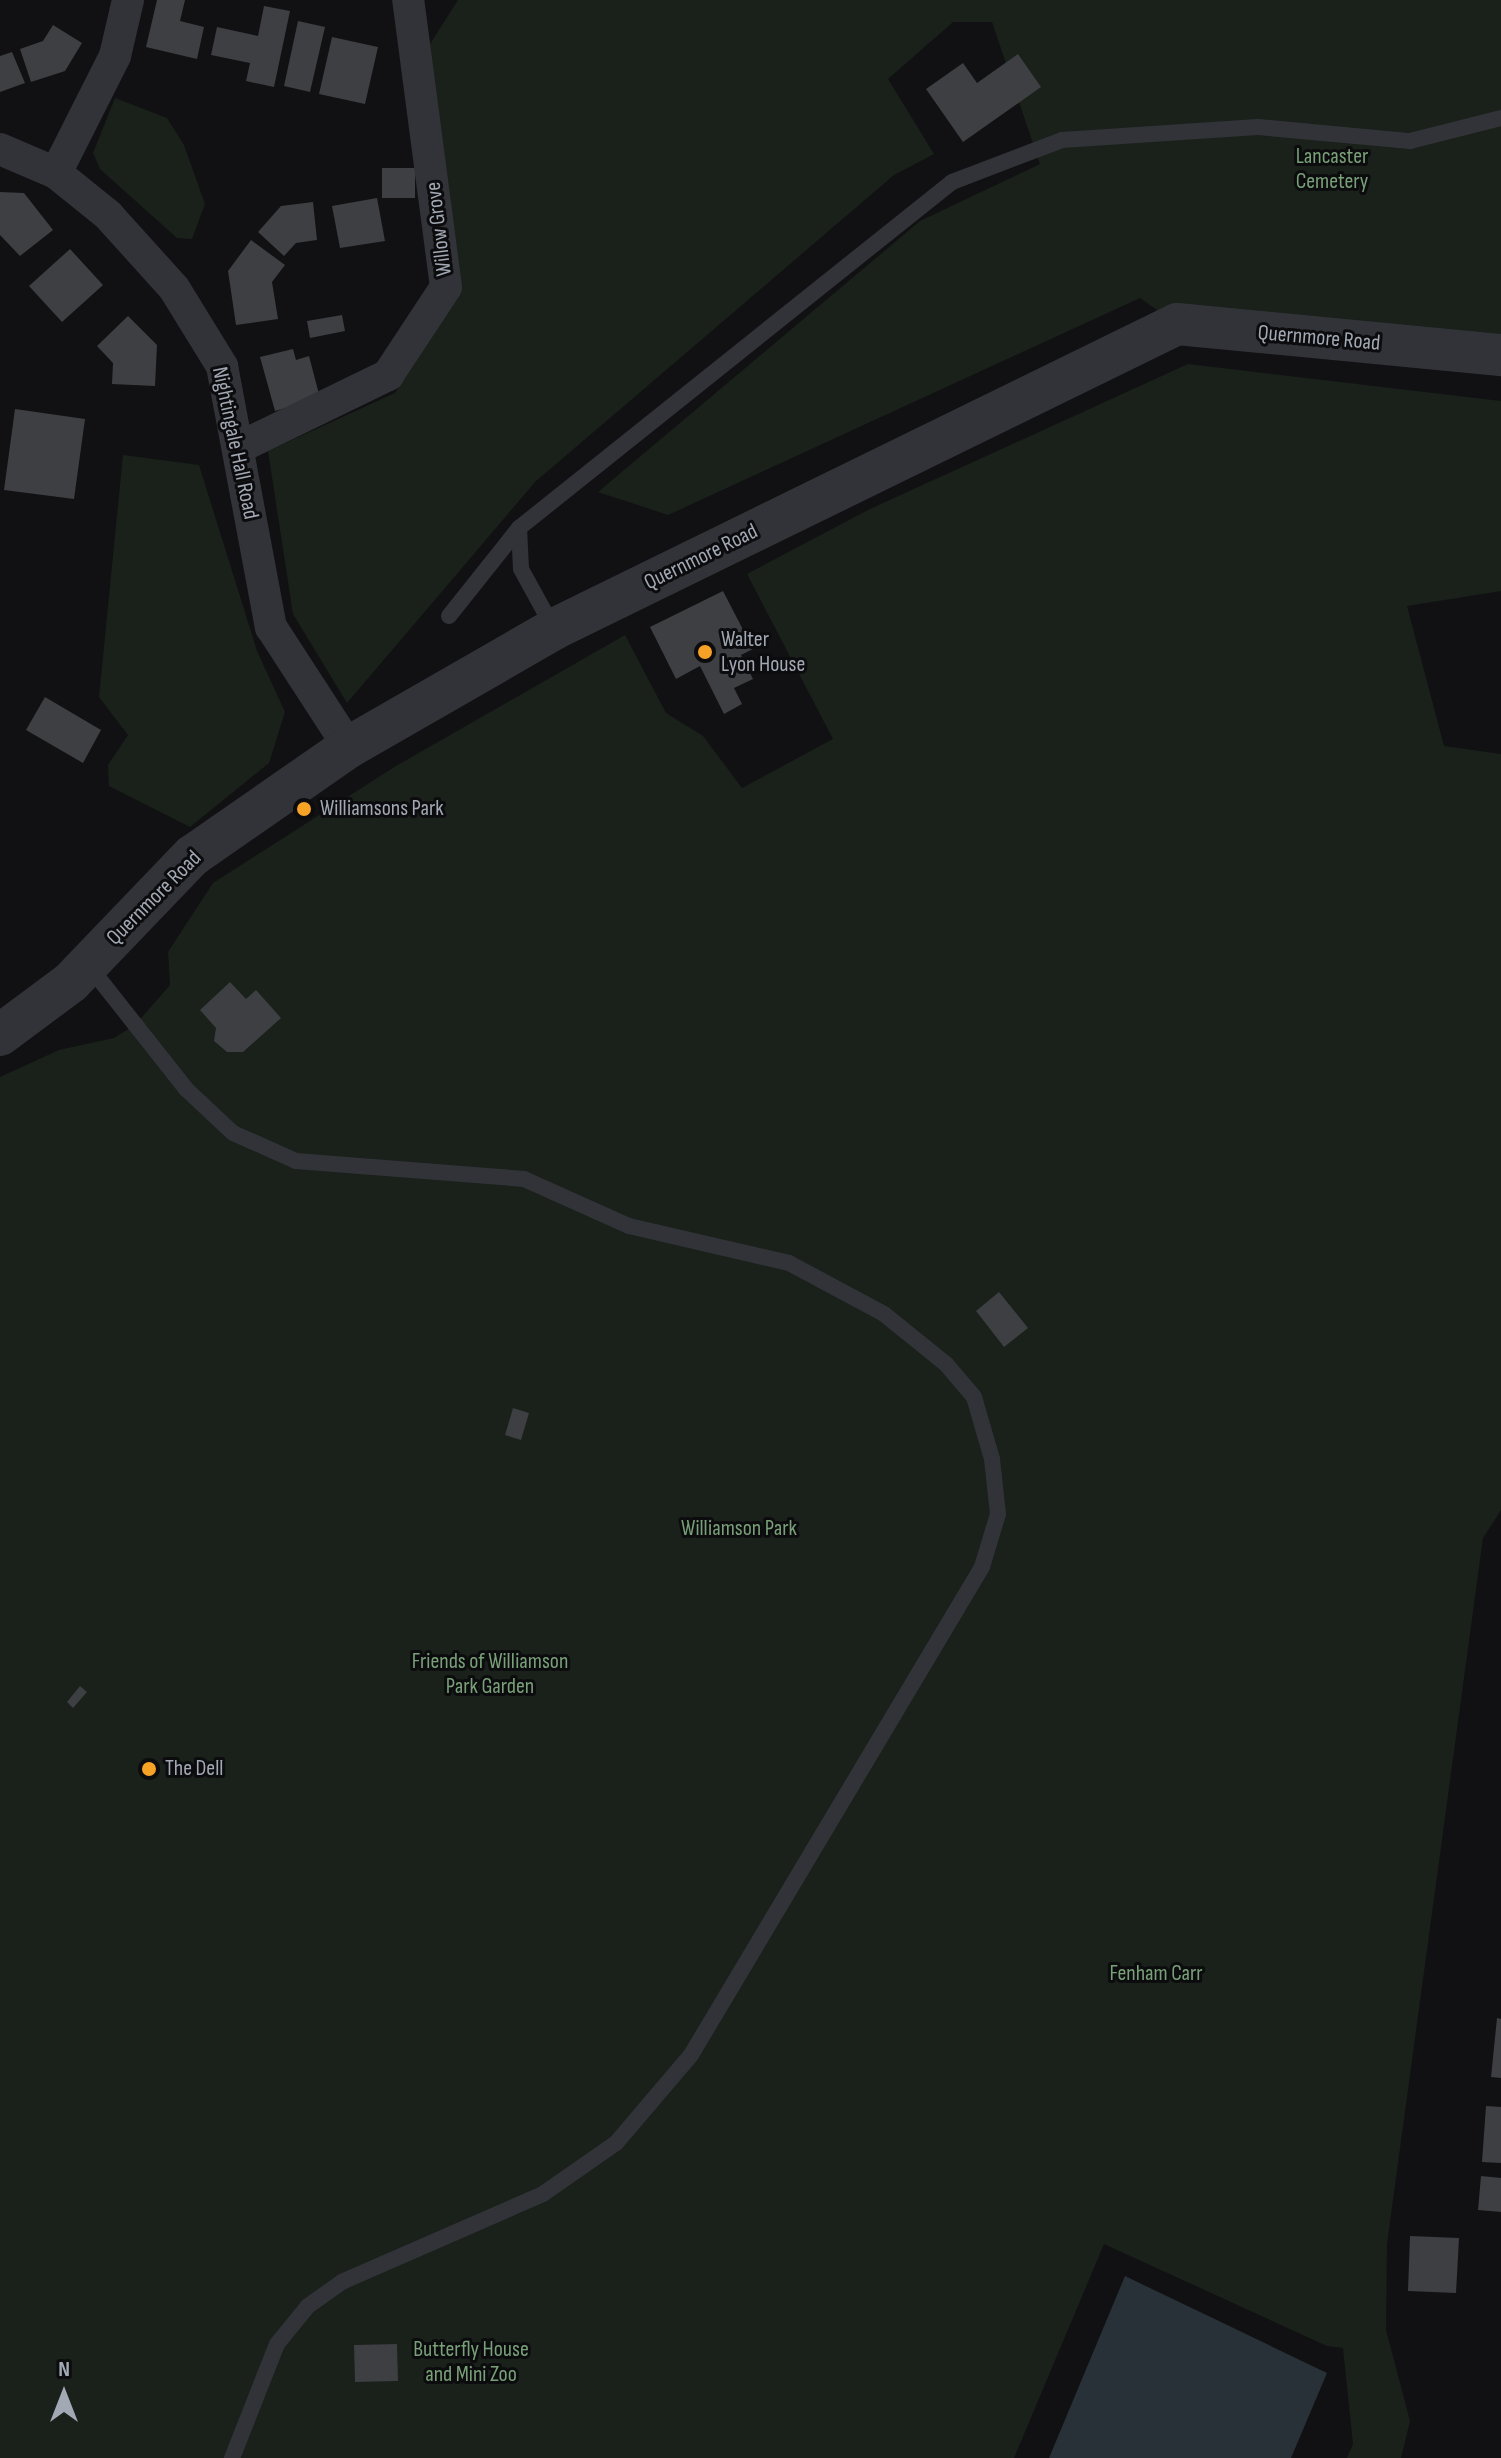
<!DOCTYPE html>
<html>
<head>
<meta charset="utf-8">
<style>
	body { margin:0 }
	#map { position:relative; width:1501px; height:2458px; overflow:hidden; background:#111113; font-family:"Sofia Sans Condensed",sans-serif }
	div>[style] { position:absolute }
	.green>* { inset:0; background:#19211a }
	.water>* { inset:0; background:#273137 }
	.building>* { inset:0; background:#3d3f43 }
	.service>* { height:16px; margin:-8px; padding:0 8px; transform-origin:8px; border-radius:8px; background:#323338 }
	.minor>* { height:32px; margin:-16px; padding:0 16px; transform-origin:16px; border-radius:16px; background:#323338 }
	.tertiary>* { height:42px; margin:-21px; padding:0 21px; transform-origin:21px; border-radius:21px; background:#323338 }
	.dots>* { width:22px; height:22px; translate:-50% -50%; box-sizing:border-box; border:4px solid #0c0c0e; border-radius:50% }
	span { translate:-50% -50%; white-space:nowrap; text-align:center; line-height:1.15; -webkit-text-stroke:6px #0c0c0e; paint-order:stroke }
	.park-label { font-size:22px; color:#79a078 }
	.street-label { font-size:22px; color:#a2a9b4 }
	.poi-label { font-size:22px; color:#a2a9b4 }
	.left { translate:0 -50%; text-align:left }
	.north { position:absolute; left:24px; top:2354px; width:80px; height:80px; -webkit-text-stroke:6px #0c0c0e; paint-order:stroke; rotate:0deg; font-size:22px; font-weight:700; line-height:32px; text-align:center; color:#a2a9b4 }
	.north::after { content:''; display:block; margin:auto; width:28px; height:36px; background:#a2a9b4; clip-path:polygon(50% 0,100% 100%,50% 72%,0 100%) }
</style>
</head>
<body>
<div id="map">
	<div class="green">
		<i style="clip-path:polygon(458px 0,1501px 0,1501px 355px,1177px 324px,1140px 298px,668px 515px,598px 492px,920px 221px,1040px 164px,992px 22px,953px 22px,888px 79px,934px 154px,894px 175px,535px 482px,347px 703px,293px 614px,268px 451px,395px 393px,457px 296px,430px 44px)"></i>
		<i style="clip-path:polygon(115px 98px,167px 118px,184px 145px,205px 204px,192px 239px,177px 238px,100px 169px,93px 153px)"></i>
		<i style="clip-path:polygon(1188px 364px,1501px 401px,1501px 591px,1407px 606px,1444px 746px,1501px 754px,1501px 1510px,1483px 1538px,1387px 2244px,1386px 2330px,1410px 2421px,1401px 2458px,1347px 2458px,1353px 2444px,1343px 2348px,1327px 2346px,1104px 2244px,1014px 2458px,0 2458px,0 1077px,59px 1050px,114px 1038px,135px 1025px,170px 985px,168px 952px,213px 883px,396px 766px,625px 635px,666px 713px,703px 736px,742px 788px,833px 739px,747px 574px,870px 509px)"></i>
		<i style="clip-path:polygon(123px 455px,199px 465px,257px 651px,285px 712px,269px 763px,190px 827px,109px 786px,108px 765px,128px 735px,99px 697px)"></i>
	</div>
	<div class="water">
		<i style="clip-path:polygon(1125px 2276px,1327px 2373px,1291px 2458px,1049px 2458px)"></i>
	</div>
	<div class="building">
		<i style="clip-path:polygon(157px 0,185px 0,180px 21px,204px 27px,197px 59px,146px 47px)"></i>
		<i style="clip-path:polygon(264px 6px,290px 11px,274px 87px,246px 81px,250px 63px,211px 55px,217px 27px,258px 36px)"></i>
		<i style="clip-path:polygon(298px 21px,325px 27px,310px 92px,284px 86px)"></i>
		<i style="clip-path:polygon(53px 25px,82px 43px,65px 71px,31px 82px,20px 49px,43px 41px)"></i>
		<i style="clip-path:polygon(332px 37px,378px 47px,365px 104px,319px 94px)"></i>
		<i style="clip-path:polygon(12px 52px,25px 83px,0 92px,0 56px)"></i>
		<i style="clip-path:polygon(1018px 54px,1041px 87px,963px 142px,926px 89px,963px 63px,977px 83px)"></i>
		<i style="clip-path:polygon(382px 168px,415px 168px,415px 198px,382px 198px)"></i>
		<i style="clip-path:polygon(0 192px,24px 193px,53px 230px,20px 256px,0 235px)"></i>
		<i style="clip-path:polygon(377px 198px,385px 241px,340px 248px,332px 206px)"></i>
		<i style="clip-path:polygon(313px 202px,317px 240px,296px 243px,284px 256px,258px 232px,281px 206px)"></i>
		<i style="clip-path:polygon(251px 240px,285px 265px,272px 282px,278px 319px,236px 325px,228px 271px)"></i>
		<i style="clip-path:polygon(70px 249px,103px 285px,62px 322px,29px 286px)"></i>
		<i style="clip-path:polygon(342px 315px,345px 331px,310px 338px,307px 321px)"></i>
		<i style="clip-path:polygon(128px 316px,157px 345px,155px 386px,112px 384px,113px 363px,97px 346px)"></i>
		<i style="clip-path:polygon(293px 349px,296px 360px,309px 356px,320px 398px,275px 411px,260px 357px)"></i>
		<i style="clip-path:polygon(15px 409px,85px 419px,74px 499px,4px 490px)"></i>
		<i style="clip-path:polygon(723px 591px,753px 649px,741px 655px,753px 679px,734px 688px,742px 704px,724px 714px,700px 666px,676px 679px,650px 627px)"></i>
		<i style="clip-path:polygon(45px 697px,101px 730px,83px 763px,26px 730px)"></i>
		<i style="clip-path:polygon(230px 982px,246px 999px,256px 990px,281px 1018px,243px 1052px,227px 1052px,214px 1041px,216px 1028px,200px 1010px)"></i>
		<i style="clip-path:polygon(999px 1292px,1028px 1328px,1004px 1347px,976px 1311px)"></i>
		<i style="clip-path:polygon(513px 1408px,529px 1413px,521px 1440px,505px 1435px)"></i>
		<i style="clip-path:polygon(80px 1686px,87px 1692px,73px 1708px,67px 1702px)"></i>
		<i style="clip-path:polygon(1497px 2018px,1501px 2019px,1501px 2078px,1491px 2077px)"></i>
		<i style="clip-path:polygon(1486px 2106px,1501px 2107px,1501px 2163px,1482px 2162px)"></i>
		<i style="clip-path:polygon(1481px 2176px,1501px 2178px,1501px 2212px,1478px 2210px)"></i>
		<i style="clip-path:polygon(1410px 2236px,1459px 2238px,1456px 2293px,1408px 2291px)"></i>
		<i style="clip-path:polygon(397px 2344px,398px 2381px,355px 2382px,354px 2345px)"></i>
	</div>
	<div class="service">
		<i style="left:519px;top:528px;width:41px;rotate:87.2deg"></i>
		<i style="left:521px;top:569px;width:68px;rotate:61.2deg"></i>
		<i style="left:449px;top:616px;width:112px;rotate:-51.5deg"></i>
		<i style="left:519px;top:528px;width:554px;rotate:-38.63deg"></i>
		<i style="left:952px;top:182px;width:118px;rotate:-20.9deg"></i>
		<i style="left:1062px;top:140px;width:196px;rotate:-3.8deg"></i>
		<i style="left:1258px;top:127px;width:153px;rotate:5.3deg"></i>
		<i style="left:1410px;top:141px;width:94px;rotate:-14.2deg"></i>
		<i style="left:89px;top:966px;width:157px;rotate:51.7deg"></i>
		<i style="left:186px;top:1089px;width:64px;rotate:43.1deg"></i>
		<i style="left:233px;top:1133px;width:69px;rotate:24deg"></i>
		<i style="left:296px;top:1161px;width:229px;rotate:4.5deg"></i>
		<i style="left:524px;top:1179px;width:115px;rotate:24.1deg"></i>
		<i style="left:629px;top:1226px;width:164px;rotate:13deg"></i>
		<i style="left:789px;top:1263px;width:108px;rotate:28.2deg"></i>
		<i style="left:884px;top:1314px;width:80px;rotate:38.9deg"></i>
		<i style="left:946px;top:1364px;width:43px;rotate:49.7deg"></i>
		<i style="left:974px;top:1397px;width:65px;rotate:73.8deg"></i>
		<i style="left:992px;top:1459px;width:55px;rotate:83.8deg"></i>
		<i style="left:998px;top:1514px;width:55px;rotate:106.8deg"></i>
		<i style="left:982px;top:1567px;width:568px;rotate:120.81deg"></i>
		<i style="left:691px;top:2055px;width:116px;rotate:130.4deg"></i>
		<i style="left:616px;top:2143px;width:89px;rotate:145.1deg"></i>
		<i style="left:543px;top:2194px;width:219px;rotate:156.4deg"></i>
		<i style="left:342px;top:2282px;width:42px;rotate:144.8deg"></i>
		<i style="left:308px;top:2306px;width:49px;rotate:129.2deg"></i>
		<i style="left:277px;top:2344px;width:123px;rotate:111.5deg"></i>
	</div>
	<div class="minor">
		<i style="left:128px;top:0;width:57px;rotate:103.1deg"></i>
		<i style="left:115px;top:56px;width:131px;rotate:116.8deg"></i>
		<i style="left:56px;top:173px;width:67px;rotate:38.9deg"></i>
		<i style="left:108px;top:215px;width:98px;rotate:47.9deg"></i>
		<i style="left:174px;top:288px;width:92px;rotate:58.4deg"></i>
		<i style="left:222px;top:366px;width:266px;rotate:79.4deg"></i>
		<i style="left:271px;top:627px;width:143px;rotate:57deg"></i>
		<i style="left:0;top:149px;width:61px;rotate:23.2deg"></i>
		<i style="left:240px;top:447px;width:165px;rotate:-25.9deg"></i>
		<i style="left:388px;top:375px;width:105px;rotate:-56.6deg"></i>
		<i style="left:446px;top:287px;width:290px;rotate:-97.5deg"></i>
	</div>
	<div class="tertiary">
		<i style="left:0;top:1035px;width:89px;rotate:-36.7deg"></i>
		<i style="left:71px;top:982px;width:175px;rotate:-46.2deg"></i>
		<i style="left:192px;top:856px;width:191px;rotate:-34.8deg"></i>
		<i style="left:349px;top:747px;width:237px;rotate:-29.9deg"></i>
		<i style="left:554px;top:629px;width:694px;rotate:-26.08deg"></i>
		<i style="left:1177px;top:324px;width:325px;rotate:5.5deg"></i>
	</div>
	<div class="dots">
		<i style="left:705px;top:652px;background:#f6a226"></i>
		<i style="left:304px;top:809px;background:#f6a226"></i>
		<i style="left:149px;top:1769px;background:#f6a226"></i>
	</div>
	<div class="park-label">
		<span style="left:1332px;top:169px">Lancaster<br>Cemetery</span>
		<span style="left:739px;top:1529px">Williamson Park</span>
		<span style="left:490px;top:1674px">Friends of Williamson<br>Park Garden</span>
		<span style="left:1156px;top:1974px">Fenham Carr</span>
		<span style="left:471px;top:2362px">Butterfly House<br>and Mini Zoo</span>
	</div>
	<div class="street-label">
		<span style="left:439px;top:229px;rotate:-97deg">Willow Grove</span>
		<span style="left:1319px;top:338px;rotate:5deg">Quernmore Road</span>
		<span style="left:235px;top:443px;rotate:78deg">Nightingale Hall Road</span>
		<span style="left:701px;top:557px;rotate:-26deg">Quernmore Road</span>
		<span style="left:154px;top:898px;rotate:-45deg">Quernmore Road</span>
	</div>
	<div class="poi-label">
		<span class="left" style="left:721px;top:652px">Walter<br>Lyon House</span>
		<span class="left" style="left:320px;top:809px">Williamsons Park</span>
		<span class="left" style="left:165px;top:1769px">The Dell</span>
	</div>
	<div class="north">N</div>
</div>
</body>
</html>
